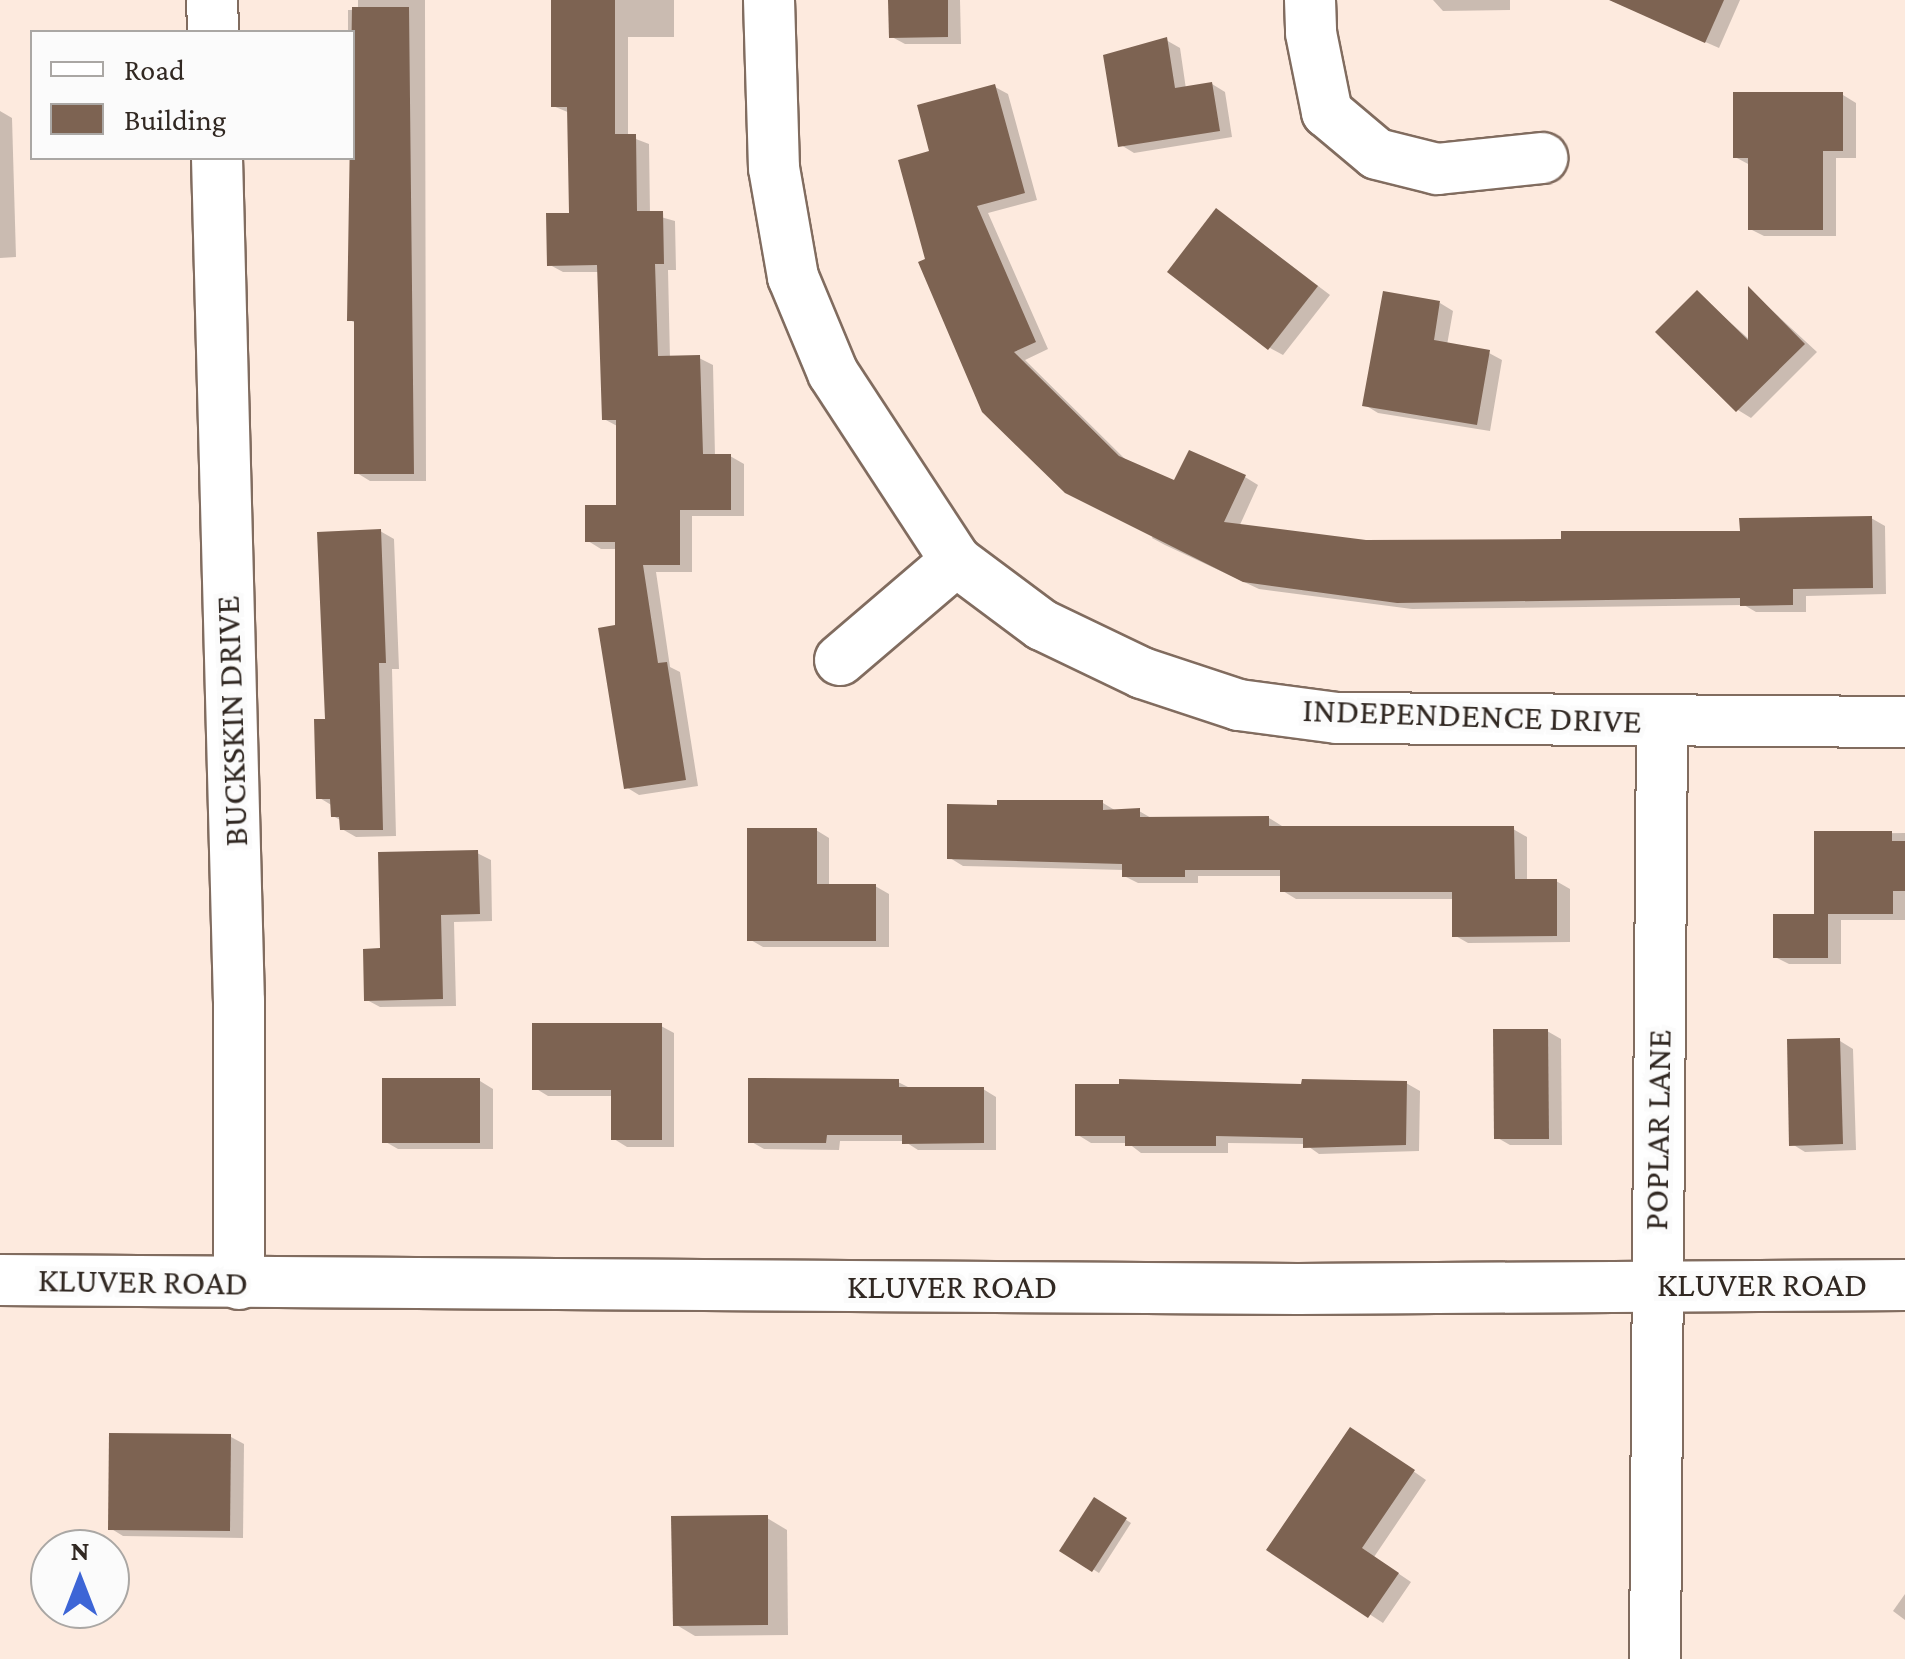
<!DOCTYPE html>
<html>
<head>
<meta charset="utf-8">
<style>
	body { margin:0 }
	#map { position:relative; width:1905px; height:1659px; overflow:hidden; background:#fdeade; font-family:"Crimson Pro",serif }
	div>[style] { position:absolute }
	.shadow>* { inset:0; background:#0003 }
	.building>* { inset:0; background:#7d6352 }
	.roads { filter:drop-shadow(2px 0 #816c5f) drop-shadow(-2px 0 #816c5f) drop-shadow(0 2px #816c5f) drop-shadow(0 -2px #816c5f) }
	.street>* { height:50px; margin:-25px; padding:0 25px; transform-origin:25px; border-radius:25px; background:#fff }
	span { translate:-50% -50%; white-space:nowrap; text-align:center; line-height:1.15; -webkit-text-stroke:10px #fbfbfb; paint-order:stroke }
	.street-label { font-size:35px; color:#312822 }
	.legend { position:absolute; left:30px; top:30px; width:325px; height:130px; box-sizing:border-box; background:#fbfbfb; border:2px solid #aaa7a4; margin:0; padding:12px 18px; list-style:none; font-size:30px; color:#312822 }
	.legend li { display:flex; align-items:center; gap:20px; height:50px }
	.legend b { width:50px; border:2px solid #aaa7a4 }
	.north { position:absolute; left:30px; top:1529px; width:100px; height:100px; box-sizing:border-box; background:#fbfbfb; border:2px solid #aaa7a4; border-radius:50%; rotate:0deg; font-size:28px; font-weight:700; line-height:40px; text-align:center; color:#312822 }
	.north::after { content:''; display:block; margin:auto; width:35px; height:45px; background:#3d65d6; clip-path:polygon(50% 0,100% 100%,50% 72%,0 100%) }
</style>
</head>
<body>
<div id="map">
	<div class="shadow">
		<i style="clip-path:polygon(358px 0,425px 0,426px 481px,370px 481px,357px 473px,357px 324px,350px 320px,352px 32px,348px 32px,348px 10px,358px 10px)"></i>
		<i style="clip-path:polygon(606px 0,674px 0,674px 37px,628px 37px,628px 136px,649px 144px,650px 214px,675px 221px,676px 270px,668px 270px,670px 359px,699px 358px,713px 365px,715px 456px,730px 456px,744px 464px,744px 516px,692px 516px,692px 572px,656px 572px,670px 667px,680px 672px,698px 786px,639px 795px,626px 787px,618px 549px,601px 549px,588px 541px,619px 508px,619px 427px,604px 419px,600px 272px,563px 272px,550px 265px,571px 216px,570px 113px,553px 106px)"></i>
		<i style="clip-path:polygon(890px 0,960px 0,961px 44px,905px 44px,892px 37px)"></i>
		<i style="clip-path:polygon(1433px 0,1510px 0,1510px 10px,1443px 11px)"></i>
		<i style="clip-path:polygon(1610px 0,1740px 0,1719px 48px)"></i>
		<i style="clip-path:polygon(1166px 40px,1180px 48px,1186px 89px,1212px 84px,1225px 92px,1232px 137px,1134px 153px,1121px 145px)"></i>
		<i style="clip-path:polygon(995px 87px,1008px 94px,1037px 200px,988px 213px,1048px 349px,1025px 360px,1129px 463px,1176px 484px,1245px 477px,1258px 485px,1239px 527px,1366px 542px,1564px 541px,1742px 534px,1871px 518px,1885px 526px,1886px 594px,1806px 596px,1806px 612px,1756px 612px,1744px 605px,1412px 609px,1259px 589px,1165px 545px,1152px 538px,1154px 533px,928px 261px,932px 153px)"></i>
		<i style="clip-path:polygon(1843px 95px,1856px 103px,1856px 158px,1836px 158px,1836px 236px,1764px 236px,1750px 229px,1750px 165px,1735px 157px)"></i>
		<i style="clip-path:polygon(0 111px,12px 118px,16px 257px,0 258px)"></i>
		<i style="clip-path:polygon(1230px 219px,1330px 295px,1283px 355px,1270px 348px)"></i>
		<i style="clip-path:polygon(1750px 290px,1817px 352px,1751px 418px,1738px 410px,1697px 293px,1750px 340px)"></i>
		<i style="clip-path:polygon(1440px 303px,1453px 311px,1447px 345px,1489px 353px,1502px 360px,1490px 431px,1378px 413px,1365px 405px)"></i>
		<i style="clip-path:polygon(380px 531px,394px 539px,399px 669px,392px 669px,396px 836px,356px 837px,342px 829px,342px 821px,333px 816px,333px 806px,318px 797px,327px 721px)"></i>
		<i style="clip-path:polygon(1103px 803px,1118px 812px,1139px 811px,1153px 819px,1269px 818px,1282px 826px,1513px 829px,1527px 837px,1527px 882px,1556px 881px,1570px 889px,1570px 942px,1468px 943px,1454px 935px,1454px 899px,1296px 899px,1283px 891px,1283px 876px,1198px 876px,1198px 883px,1138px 883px,1124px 876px,1124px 870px,963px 866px,950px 858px)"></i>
		<i style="clip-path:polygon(816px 830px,829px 838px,829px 886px,875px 886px,889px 894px,889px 947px,763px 947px,749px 939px)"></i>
		<i style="clip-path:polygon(1905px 833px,1905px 920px,1841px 920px,1841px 964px,1789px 964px,1775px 957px,1816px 916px,1816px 834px)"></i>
		<i style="clip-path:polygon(477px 853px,491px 860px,492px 921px,454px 922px,456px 1006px,380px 1007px,367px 1000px,382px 951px)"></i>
		<i style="clip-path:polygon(661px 1026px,674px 1033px,674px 1147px,627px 1147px,614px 1139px,614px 1096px,548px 1096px,535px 1088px)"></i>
		<i style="clip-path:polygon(1547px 1031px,1561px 1039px,1562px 1145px,1510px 1145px,1496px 1137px)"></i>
		<i style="clip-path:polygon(1840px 1041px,1853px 1049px,1856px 1150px,1805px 1152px,1792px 1144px)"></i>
		<i style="clip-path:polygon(480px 1081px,493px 1089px,493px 1149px,398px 1149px,384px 1141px)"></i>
		<i style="clip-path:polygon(898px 1082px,912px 1089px,983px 1089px,996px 1097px,996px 1150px,918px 1150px,904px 1141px,840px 1141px,839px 1150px,764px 1149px,750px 1141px)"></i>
		<i style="clip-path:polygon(1406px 1083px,1420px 1091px,1419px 1151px,1319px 1154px,1305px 1144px,1228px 1143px,1228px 1153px,1141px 1153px,1128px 1143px,1091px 1143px,1078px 1135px,1304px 1086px)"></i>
		<i style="clip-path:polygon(231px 1437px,244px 1444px,243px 1538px,123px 1536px,110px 1528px)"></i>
		<i style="clip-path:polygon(1364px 1437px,1426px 1480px,1374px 1557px,1411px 1582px,1383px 1623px,1270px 1549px)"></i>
		<i style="clip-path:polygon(1095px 1500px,1131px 1523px,1099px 1573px,1063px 1550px)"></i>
		<i style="clip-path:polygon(767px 1518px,787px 1530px,788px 1635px,695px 1636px,675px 1624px)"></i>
		<i style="clip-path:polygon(1905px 1594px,1905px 1620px,1893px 1611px)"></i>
	</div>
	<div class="building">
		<i style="clip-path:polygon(551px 0,615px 0,615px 134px,636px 134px,637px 211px,663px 211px,664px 264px,655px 264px,658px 356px,700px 355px,703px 454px,731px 454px,731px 510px,680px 510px,680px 565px,643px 565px,658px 663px,667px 662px,686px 780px,624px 789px,598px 628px,615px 625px,615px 542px,585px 542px,585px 505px,616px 505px,616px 420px,602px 420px,597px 265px,547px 266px,546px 213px,569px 213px,567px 107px,551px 107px)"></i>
		<i style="clip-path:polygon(888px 0,948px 0,948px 37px,889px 38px)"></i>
		<i style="clip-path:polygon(1609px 0,1724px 0,1705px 43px)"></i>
		<i style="clip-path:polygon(352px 7px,409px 7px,414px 474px,354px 474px,354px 321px,347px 321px)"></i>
		<i style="clip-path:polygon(1167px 37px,1175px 88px,1212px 82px,1220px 131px,1118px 147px,1103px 55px)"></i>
		<i style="clip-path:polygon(995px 84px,1025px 193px,977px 206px,1036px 342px,1014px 352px,1119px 456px,1174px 480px,1189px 450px,1246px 475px,1224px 522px,1366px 540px,1561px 539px,1561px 531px,1740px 531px,1739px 518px,1872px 516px,1873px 588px,1793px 589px,1793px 605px,1740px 606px,1740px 598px,1397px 603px,1243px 582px,1065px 493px,982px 412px,918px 262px,925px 259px,898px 160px,929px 151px,917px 105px)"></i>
		<i style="clip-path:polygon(1733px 92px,1843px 92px,1843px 151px,1823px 151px,1823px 230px,1748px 230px,1748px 158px,1733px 158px)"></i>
		<i style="clip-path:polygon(1216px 208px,1318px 286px,1268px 350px,1167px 272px)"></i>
		<i style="clip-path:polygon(1748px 286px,1805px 344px,1736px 412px,1655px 332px,1697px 290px,1748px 340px)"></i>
		<i style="clip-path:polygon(1383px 291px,1440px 301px,1434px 340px,1490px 350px,1477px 425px,1362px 406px)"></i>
		<i style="clip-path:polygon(381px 529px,386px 663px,379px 663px,383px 830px,340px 830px,339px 817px,331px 817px,330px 799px,316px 799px,314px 719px,325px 719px,317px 532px)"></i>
		<i style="clip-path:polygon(997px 800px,1103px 800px,1103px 810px,1140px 808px,1140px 817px,1269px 816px,1269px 826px,1514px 826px,1515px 879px,1557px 879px,1557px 936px,1452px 937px,1452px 892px,1280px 892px,1280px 870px,1185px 870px,1185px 877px,1122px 877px,1122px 864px,947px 859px,947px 804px,997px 805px)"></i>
		<i style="clip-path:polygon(747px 828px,817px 828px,817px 884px,876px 884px,876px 941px,747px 941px)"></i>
		<i style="clip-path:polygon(1814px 831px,1892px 831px,1892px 841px,1905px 841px,1905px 891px,1893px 891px,1893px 914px,1828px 914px,1828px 958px,1773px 958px,1773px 914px,1814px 914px)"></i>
		<i style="clip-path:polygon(478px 850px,480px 914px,441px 915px,443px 999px,364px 1001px,363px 949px,380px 948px,378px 852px)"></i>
		<i style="clip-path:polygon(532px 1023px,662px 1023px,662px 1140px,611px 1140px,611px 1090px,532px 1090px)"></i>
		<i style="clip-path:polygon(1493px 1029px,1548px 1029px,1549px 1139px,1494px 1139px)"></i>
		<i style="clip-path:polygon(1840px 1038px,1843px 1144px,1789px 1146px,1787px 1039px)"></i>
		<i style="clip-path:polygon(382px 1078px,480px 1078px,480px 1143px,382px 1143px)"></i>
		<i style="clip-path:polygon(748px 1078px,899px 1079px,899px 1087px,984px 1087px,984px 1143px,902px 1144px,902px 1135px,827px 1135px,826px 1143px,748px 1143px)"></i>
		<i style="clip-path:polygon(1119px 1079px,1301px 1084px,1302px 1079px,1407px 1081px,1406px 1145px,1303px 1148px,1303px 1138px,1216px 1136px,1216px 1146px,1125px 1146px,1125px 1136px,1075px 1136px,1075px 1084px,1119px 1084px)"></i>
		<i style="clip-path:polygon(1350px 1427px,1415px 1470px,1362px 1548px,1399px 1573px,1368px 1618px,1266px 1550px)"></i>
		<i style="clip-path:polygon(109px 1433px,231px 1434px,230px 1531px,108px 1530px)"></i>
		<i style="clip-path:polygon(1094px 1497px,1127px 1518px,1092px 1572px,1059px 1551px)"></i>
		<i style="clip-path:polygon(768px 1515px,768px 1625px,673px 1626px,671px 1516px)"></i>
	</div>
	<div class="roads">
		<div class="street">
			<i style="left:212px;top:0;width:32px;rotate:88deg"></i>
			<i style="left:769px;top:0;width:168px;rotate:88.3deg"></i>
			<i style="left:774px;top:168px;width:111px;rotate:80.1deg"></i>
			<i style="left:793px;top:277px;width:104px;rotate:67.4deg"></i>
			<i style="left:833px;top:373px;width:225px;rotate:56.8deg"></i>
			<i style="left:956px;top:561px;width:107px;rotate:36.7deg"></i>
			<i style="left:1042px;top:625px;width:111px;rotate:25.6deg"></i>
			<i style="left:1142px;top:673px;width:102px;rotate:18.3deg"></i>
			<i style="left:1239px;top:705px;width:99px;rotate:7.6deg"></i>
			<i style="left:1337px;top:718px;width:568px;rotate:0.4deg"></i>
			<i style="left:1310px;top:0;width:33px;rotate:88deg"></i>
			<i style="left:1311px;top:33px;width:81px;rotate:78.6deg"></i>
			<i style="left:1327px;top:112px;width:65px;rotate:40deg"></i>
			<i style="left:1377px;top:154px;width:62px;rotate:14deg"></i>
			<i style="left:1437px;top:169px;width:106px;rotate:-6deg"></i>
			<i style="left:217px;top:158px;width:843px;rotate:88.51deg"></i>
			<i style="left:239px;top:1001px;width:283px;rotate:90deg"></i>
			<i style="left:840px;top:660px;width:153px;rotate:-40.5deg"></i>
			<i style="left:0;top:1280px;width:1298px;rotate:0.4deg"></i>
			<i style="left:1298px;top:1289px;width:607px;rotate:-0.38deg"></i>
			<i style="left:1655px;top:1659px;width:937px;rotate:-89.57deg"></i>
		</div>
	</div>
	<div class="street-label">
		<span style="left:1472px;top:716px;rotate:2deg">INDEPENDENCE DRIVE</span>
		<span style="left:232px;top:721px;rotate:-92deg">BUCKSKIN DRIVE</span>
		<span style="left:1658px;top:1130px;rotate:-89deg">POPLAR LANE</span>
		<span style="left:143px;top:1282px;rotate:1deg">KLUVER ROAD</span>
		<span style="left:1762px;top:1285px">KLUVER ROAD</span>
		<span style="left:952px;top:1287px">KLUVER ROAD</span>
	</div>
	<ul class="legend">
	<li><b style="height:12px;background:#fff"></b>Road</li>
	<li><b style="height:28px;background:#7d6352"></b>Building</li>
	</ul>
	<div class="north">N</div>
</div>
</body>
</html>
